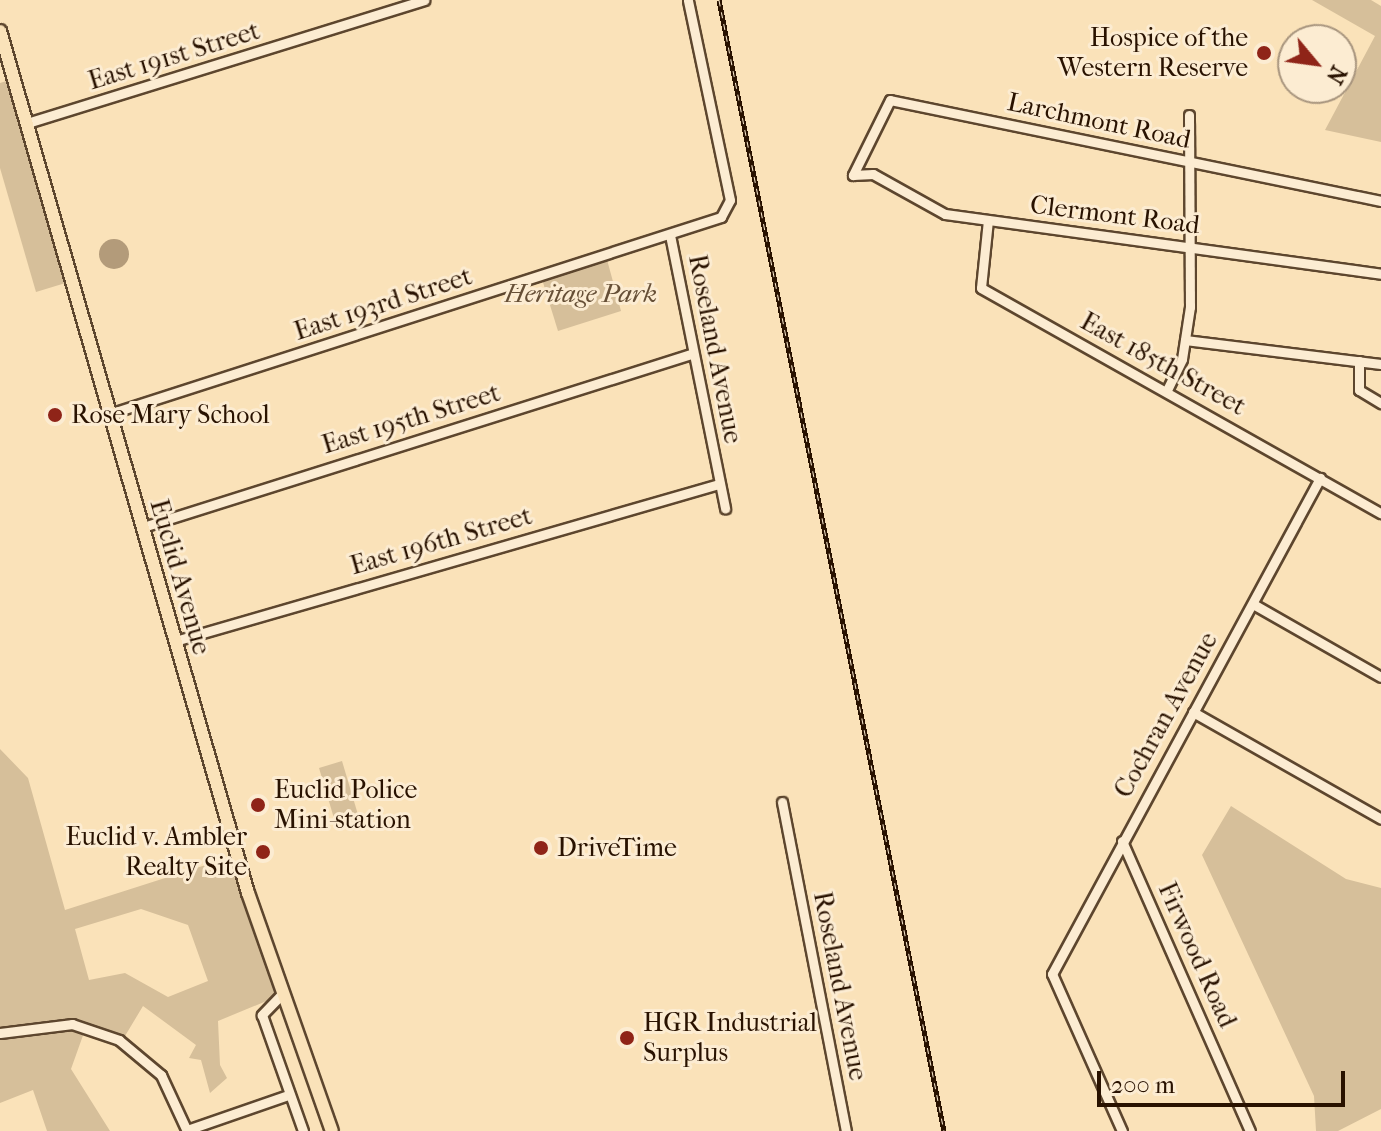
<!DOCTYPE html>
<html>
<head>
<meta charset="utf-8">
<style>
	body { margin:0 }
	#map { position:relative; width:1381px; height:1131px; overflow:hidden; background:#fae2b9; font-family:"IM FELL French Canon",serif }
	div>[style] { position:absolute }
	.green>* { inset:0; background:#d6bf9a }
	.water>* { inset:0; background:#b39b7a }
	.round { border-radius:50% }
	.roads { filter:drop-shadow(2px 0 #5d462e) drop-shadow(-2px 0 #5d462e) drop-shadow(0 2px #5d462e) drop-shadow(0 -2px #5d462e) }
	.minor>* { height:9px; margin:-4.5px; padding:0 4.5px; transform-origin:4.5px; border-radius:4.5px; background:#fcecd2 }
	.major>* { height:12px; margin:-6px; padding:0 6px; transform-origin:6px; border-radius:6px; background:#fae2b9 }
	.rail>* { height:5px; margin-top:-2.5px; transform-origin:0; background:repeating-linear-gradient(90deg,#fcecd2 0 6px,#291200 0 12px); box-sizing:border-box; border-block:2px solid #291200 }
	.dots>* { width:22px; height:22px; translate:-50% -50%; box-sizing:border-box; border:4px solid #fcecd2; border-radius:50% }
	span { translate:-50% -50%; white-space:nowrap; text-align:center; line-height:1.15; -webkit-text-stroke:6px #fcecd2; paint-order:stroke }
	.poi-label { font-size:26px; color:#291200 }
	.right { translate:-100% -50%; text-align:right }
	.left { translate:0 -50%; text-align:left }
	.street-label { font-size:26px; color:#291200 }
	.park-label { font-size:26px; color:#664f36; font-style:italic }
	.north { position:absolute; left:1277px; top:24px; width:80px; height:80px; box-sizing:border-box; background:#fcecd2; border:2px solid #a8957e; border-radius:50%; rotate:119deg; font-size:22px; font-weight:700; line-height:32px; text-align:center; color:#291200 }
	.north::after { content:''; display:block; margin:auto; width:28px; height:36px; background:#8f2418; clip-path:polygon(50% 0,100% 100%,50% 72%,0 100%) }
	.scale { position:absolute; left:1097px; top:1071px; width:248px; height:36px; box-sizing:border-box; border:4px solid #291200; border-top:0; padding-left:10px; font-size:24px; line-height:28px; white-space:nowrap; color:#291200; -webkit-text-stroke:6px #fcecd2; paint-order:stroke }
</style>
</head>
<body>
<div id="map">
	<div class="green">
		<i style="clip-path:polygon(1312px 0,1371px 0,1381px 6px,1381px 142px,1325px 130px,1375px 36px)"></i>
		<i style="clip-path:polygon(13px 79px,72px 281px,36px 292px,0 168px,0 83px)"></i>
		<i style="clip-path:polygon(606px 256px,621px 311px,558px 331px,541px 276px)"></i>
		<i style="clip-path:polygon(evenodd,0 749px,28px 778px,65px 910px,237px 855px,281px 995px,218px 1021px,220px 1065px,227px 1078px,210px 1093px,201px 1060px,189px 1058px,196px 1045px,143px 1006px,122px 1041px,86px 1027px,71px 1069px,110px 1131px,47px 1131px,33px 1090px,0 1103px,0 749px,141px 909px,188px 925px,208px 981px,168px 997px,125px 973px,89px 980px,75px 929px,141px 909px)"></i>
		<i style="clip-path:polygon(342px 761px,359px 818px,336px 825px,319px 768px)"></i>
		<i style="clip-path:polygon(1231px 806px,1346px 879px,1381px 888px,1381px 1109px,1338px 1131px,1316px 1131px,1314px 1096px,1202px 855px)"></i>
	</div>
	<div class="water">
		<i class="round" style="left:99px;top:239px;width:30px;height:30px"></i>
	</div>
	<div class="roads">
		<div class="minor">
			<i style="left:27px;top:123px;width:416px;rotate:-17.2deg"></i>
			<i style="left:1381px;top:201px;width:501px;rotate:-168.38deg"></i>
			<i style="left:890px;top:100px;width:84px;rotate:116.3deg"></i>
			<i style="left:853px;top:175px;width:20px;rotate:-3deg"></i>
			<i style="left:873px;top:174px;width:82px;rotate:29.1deg"></i>
			<i style="left:945px;top:214px;width:440px;rotate:7.8deg"></i>
			<i style="left:988px;top:220px;width:68px;rotate:95.9deg"></i>
			<i style="left:981px;top:288px;width:459px;rotate:29.4deg"></i>
			<i style="left:670px;top:235px;width:279px;rotate:78.6deg"></i>
			<i style="left:1185px;top:340px;width:197px;rotate:7deg"></i>
			<i style="left:1359px;top:361px;width:29px;rotate:90deg"></i>
			<i style="left:1359px;top:390px;width:26px;rotate:31deg"></i>
			<i style="left:1167px;top:390px;width:34px;rotate:-64deg"></i>
			<i style="left:1182px;top:359px;width:53px;rotate:-81.3deg"></i>
			<i style="left:1190px;top:307px;width:192px;rotate:-90.3deg"></i>
			<i style="left:109px;top:414px;width:643px;rotate:-17.84deg"></i>
			<i style="left:721px;top:217px;width:19px;rotate:-62deg"></i>
			<i style="left:730px;top:200px;width:204px;rotate:-101.9deg"></i>
			<i style="left:143px;top:527px;width:575px;rotate:-17.52deg"></i>
			<i style="left:1253px;top:604px;width:147px;rotate:29.7deg"></i>
			<i style="left:175px;top:641px;width:566px;rotate:-16.1deg"></i>
			<i style="left:1193px;top:712px;width:216px;rotate:29.6deg"></i>
			<i style="left:782px;top:802px;width:335px;rotate:79deg"></i>
			<i style="left:1122px;top:841px;width:317px;rotate:66.2deg"></i>
			<i style="left:281px;top:995px;width:28px;rotate:134deg"></i>
			<i style="left:262px;top:1015px;width:123px;rotate:70.5deg"></i>
			<i style="left:0;top:1033px;width:73px;rotate:-7.1deg"></i>
			<i style="left:72px;top:1024px;width:50px;rotate:18.8deg"></i>
			<i style="left:119px;top:1040px;width:55px;rotate:39.8deg"></i>
			<i style="left:161px;top:1075px;width:62px;rotate:65.1deg"></i>
			<i style="left:187px;top:1130px;width:107px;rotate:-19.1deg"></i>
			<i style="left:1122px;top:1131px;width:172px;rotate:-114deg"></i>
			<i style="left:1052px;top:974px;width:564px;rotate:-61.62deg"></i>
		</div>
		<div class="major">
			<i style="left:0;top:31px;width:897px;rotate:73.95deg"></i>
			<i style="left:248px;top:893px;width:252px;rotate:70.6deg"></i>
		</div>
	</div>
	<div class="rail">
		<i style="left:719px;top:0;width:1153px;rotate:78.75deg"></i>
	</div>
	<div class="dots">
		<i style="left:1264px;top:53px;background:#8f2418"></i>
		<i style="left:55px;top:415px;background:#8f2418"></i>
		<i style="left:258px;top:805px;background:#8f2418"></i>
		<i style="left:541px;top:848px;background:#8f2418"></i>
		<i style="left:263px;top:852px;background:#8f2418"></i>
		<i style="left:627px;top:1038px;background:#8f2418"></i>
	</div>
	<div class="poi-label">
		<span class="right" style="left:1248px;top:53px">Hospice of the<br>Western Reserve</span>
		<span class="left" style="left:71px;top:415px">Rose Mary School</span>
		<span class="left" style="left:274px;top:805px">Euclid Police<br>Mini-station</span>
		<span class="right" style="left:247px;top:852px">Euclid v. Ambler<br>Realty Site</span>
		<span class="left" style="left:557px;top:848px">DriveTime</span>
		<span class="left" style="left:643px;top:1038px">HGR Industrial<br>Surplus</span>
	</div>
	<div class="street-label">
		<span style="left:174px;top:56px;rotate:-17deg">East 191st Street</span>
		<span style="left:1099px;top:121px;rotate:12deg">Larchmont Road</span>
		<span style="left:1115px;top:215px;rotate:7deg">Clermont Road</span>
		<span style="left:383px;top:304px;rotate:-18deg">East 193rd Street</span>
		<span style="left:715px;top:349px;rotate:79deg">Roseland Avenue</span>
		<span style="left:1163px;top:364px;rotate:29deg">East 185th Street</span>
		<span style="left:411px;top:419px;rotate:-17deg">East 195th Street</span>
		<span style="left:441px;top:541px;rotate:-16deg">East 196th Street</span>
		<span style="left:180px;top:577px;rotate:74deg">Euclid Avenue</span>
		<span style="left:1166px;top:715px;rotate:-61deg">Cochran Avenue</span>
		<span style="left:1197px;top:955px;rotate:66deg">Firwood Road</span>
		<span style="left:840px;top:986px;rotate:79deg">Roseland Avenue</span>
	</div>
	<div class="park-label">
		<span style="left:581px;top:294px">Heritage Park</span>
	</div>
	<div class="north">N</div>
	<div class="scale">200 m</div>
</div>
</body>
</html>
